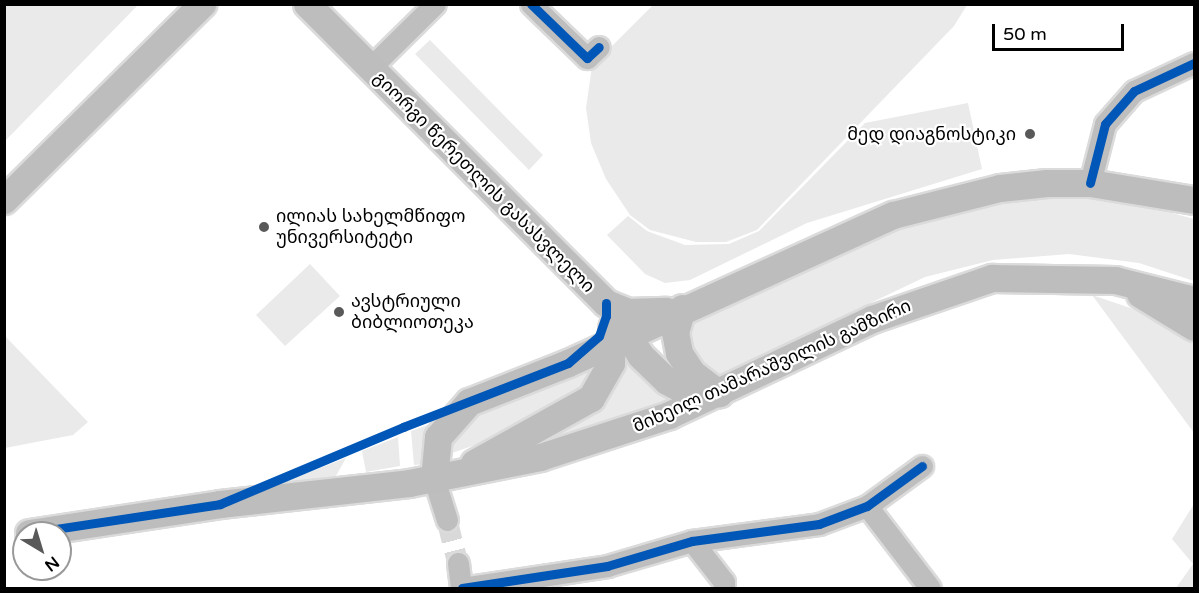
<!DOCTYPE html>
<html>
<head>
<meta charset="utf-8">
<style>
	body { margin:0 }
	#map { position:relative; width:1199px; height:593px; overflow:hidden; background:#fff; font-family:"Varela Round","Noto Sans Georgian",sans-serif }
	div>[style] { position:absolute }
	.green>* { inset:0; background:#eaeaea }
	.minor-tunnel>* { height:21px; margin-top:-10.5px; transform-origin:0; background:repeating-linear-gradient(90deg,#d9d9d9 0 21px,transparent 0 31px) }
	.roads { filter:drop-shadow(2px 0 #dbdbdb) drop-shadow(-2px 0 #dbdbdb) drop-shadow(0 2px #dbdbdb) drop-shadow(0 -2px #dbdbdb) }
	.minor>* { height:21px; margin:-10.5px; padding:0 10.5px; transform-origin:10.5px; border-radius:10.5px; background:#bebebe }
	.major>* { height:27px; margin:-13.5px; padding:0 13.5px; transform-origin:13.5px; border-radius:13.5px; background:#bdbdbd }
	.cycleway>* { height:9px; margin:-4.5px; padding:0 4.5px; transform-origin:4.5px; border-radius:4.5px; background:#0057b8 }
	.dots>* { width:16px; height:16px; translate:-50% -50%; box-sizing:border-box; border:3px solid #fff; border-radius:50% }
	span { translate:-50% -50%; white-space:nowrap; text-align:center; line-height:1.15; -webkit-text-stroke:4.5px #fff; paint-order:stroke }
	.poi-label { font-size:18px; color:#000 }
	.right { translate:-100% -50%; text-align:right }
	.left { translate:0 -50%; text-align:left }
	.street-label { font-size:18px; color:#000 }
	.frame { position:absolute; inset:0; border:6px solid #000; pointer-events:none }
	.north { position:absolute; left:12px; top:521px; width:60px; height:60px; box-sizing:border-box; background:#fff; border:2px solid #999; border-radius:50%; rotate:142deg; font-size:16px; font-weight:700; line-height:24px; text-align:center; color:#000 }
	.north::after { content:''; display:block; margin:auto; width:21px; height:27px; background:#595959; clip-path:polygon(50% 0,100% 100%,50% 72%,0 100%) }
	.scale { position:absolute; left:992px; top:24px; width:132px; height:27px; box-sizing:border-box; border:3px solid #000; border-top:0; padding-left:8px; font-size:18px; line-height:21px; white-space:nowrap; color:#000; -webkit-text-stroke:4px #fff; paint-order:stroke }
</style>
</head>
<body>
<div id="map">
	<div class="green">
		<i style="clip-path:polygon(5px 4px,138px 5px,5px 141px,4px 5px)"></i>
		<i style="clip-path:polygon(653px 5px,967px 5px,954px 26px,757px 230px,726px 242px,696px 242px,650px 230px,630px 215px,606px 179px,591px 143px,586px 108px,592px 66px)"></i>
		<i style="clip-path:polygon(430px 40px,543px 155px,529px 170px,415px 54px)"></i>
		<i style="clip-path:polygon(968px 103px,982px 169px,807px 223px,690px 280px,665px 283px,645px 274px,607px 235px,628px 216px,647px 231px,685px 245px,729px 244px,759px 231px,865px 123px)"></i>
		<i style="clip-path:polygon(1050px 193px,1107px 195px,1194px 219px,1194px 281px,1139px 263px,1069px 254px,993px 260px,925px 277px,716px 377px,709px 374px,689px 350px,692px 324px,909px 225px,986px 204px)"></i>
		<i style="clip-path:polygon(310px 264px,340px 296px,285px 346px,256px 315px)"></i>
		<i style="clip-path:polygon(1092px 295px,1151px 315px,1194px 343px,1194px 433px)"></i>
		<i style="clip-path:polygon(5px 336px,88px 422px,73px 435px,5px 448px)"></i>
		<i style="clip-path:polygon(625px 357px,676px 401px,485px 462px,614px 378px)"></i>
		<i style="clip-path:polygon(600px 366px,565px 408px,478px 444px,452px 453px,448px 450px,450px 435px,469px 417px)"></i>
		<i style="clip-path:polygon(439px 421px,425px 464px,414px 465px,411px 431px)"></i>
		<i style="clip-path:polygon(398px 437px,400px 466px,366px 472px,362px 451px)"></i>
		<i style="clip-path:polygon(346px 458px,336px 476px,281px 483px)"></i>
		<i style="clip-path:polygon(1194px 504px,1194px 588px,1176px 588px,1193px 564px,1172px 539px)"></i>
	</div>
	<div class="minor-tunnel">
		<i style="left:447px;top:520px;width:44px;rotate:75.7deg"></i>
	</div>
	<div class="roads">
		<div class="minor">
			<i style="left:531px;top:4px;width:78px;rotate:44deg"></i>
			<i style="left:587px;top:58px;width:16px;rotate:-43deg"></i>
			<i style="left:370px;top:68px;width:91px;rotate:-44.6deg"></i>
			<i style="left:1090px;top:183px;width:61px;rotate:-75.7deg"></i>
			<i style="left:1105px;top:124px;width:44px;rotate:-48.7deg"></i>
			<i style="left:1134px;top:91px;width:66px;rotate:-25deg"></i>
			<i style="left:434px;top:479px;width:43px;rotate:72.4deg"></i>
			<i style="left:867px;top:506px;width:103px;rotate:52.5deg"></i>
			<i style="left:692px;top:541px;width:52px;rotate:52deg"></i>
			<i style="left:724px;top:582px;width:6px;rotate:90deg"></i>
			<i style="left:458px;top:563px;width:25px;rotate:83deg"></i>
			<i style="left:462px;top:588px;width:147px;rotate:-8.6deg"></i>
			<i style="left:607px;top:566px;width:89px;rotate:-16.4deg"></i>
			<i style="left:692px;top:541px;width:128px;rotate:-7.6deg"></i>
			<i style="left:819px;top:524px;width:51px;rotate:-20.6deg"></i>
			<i style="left:867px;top:506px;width:68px;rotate:-36deg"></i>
		</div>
		<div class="major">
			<i style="left:307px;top:4px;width:423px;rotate:45deg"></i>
			<i style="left:606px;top:303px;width:24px;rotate:22deg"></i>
			<i style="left:628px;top:312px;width:38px;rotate:-2deg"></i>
			<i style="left:4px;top:200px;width:279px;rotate:-44.7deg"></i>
			<i style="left:1140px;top:294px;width:63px;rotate:31.4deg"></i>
			<i style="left:682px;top:308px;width:25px;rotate:106deg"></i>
			<i style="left:675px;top:332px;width:21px;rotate:79deg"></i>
			<i style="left:679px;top:353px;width:24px;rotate:57deg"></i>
			<i style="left:692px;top:373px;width:34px;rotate:37deg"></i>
			<i style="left:619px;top:321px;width:40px;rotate:58deg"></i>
			<i style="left:640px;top:355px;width:37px;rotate:44deg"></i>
			<i style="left:667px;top:381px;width:17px;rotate:28deg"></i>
			<i style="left:682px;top:389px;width:35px;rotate:5deg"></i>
			<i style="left:474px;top:463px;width:134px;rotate:-29.1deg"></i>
			<i style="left:591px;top:398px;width:40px;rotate:-60.3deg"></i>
			<i style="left:611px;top:363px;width:36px;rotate:-88deg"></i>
			<i style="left:434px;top:479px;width:42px;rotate:-84.6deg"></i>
			<i style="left:438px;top:437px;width:47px;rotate:-48.5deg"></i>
			<i style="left:469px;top:402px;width:106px;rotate:-21.5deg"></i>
			<i style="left:568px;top:363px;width:357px;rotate:-24.5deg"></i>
			<i style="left:893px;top:215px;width:110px;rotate:-14.2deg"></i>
			<i style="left:1000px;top:188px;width:47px;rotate:-6.1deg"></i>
			<i style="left:1047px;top:183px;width:43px"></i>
			<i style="left:1090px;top:183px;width:105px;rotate:9.3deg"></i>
			<i style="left:29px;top:533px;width:193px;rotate:-8.6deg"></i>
			<i style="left:220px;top:504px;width:190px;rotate:-6.3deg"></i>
			<i style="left:409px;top:483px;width:134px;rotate:-11.2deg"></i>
			<i style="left:540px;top:457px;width:136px;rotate:-18deg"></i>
			<i style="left:669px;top:415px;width:225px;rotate:-25.3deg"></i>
			<i style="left:872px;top:319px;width:127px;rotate:-18.9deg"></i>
			<i style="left:992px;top:278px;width:123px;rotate:0.9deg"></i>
			<i style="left:1115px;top:280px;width:81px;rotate:14.2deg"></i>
		</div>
	</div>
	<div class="cycleway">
		<i style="left:531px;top:4px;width:78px;rotate:44deg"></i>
		<i style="left:587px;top:58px;width:16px;rotate:-43deg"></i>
		<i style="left:1090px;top:183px;width:61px;rotate:-75.7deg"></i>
		<i style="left:1105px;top:124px;width:44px;rotate:-48.7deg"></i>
		<i style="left:1134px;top:91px;width:66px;rotate:-25deg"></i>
		<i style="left:29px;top:533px;width:193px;rotate:-8.6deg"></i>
		<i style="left:220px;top:504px;width:199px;rotate:-22.8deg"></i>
		<i style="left:403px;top:427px;width:177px;rotate:-21.2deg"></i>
		<i style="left:568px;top:363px;width:41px;rotate:-41.1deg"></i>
		<i style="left:599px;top:336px;width:21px;rotate:-71deg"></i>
		<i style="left:606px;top:316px;width:13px;rotate:-90deg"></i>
		<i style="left:462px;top:588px;width:147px;rotate:-8.6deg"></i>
		<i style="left:607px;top:566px;width:89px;rotate:-16.4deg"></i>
		<i style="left:692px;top:541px;width:128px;rotate:-7.6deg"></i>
		<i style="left:819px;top:524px;width:51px;rotate:-20.6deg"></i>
		<i style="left:867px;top:506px;width:68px;rotate:-36deg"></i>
	</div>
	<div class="dots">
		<i style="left:1030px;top:134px;background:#595959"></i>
		<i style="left:264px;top:227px;background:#595959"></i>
		<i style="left:339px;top:312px;background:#595959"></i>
	</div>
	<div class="poi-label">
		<span class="right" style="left:1016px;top:134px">მედ დიაგნოსტიკი</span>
		<span class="left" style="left:276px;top:227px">ილიას სახელმწიფო<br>უნივერსიტეტი</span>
		<span class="left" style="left:351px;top:312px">ავსტრიული<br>ბიბლიოთეკა</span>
	</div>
	<div class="street-label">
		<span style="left:484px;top:182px;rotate:45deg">გიორგი წერეთლის გასასვლელი</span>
		<span style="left:772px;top:366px;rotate:-24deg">მიხეილ თამარაშვილის გამზირი</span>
	</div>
	<div class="frame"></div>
	<div class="north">N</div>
	<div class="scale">50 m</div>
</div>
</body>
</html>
